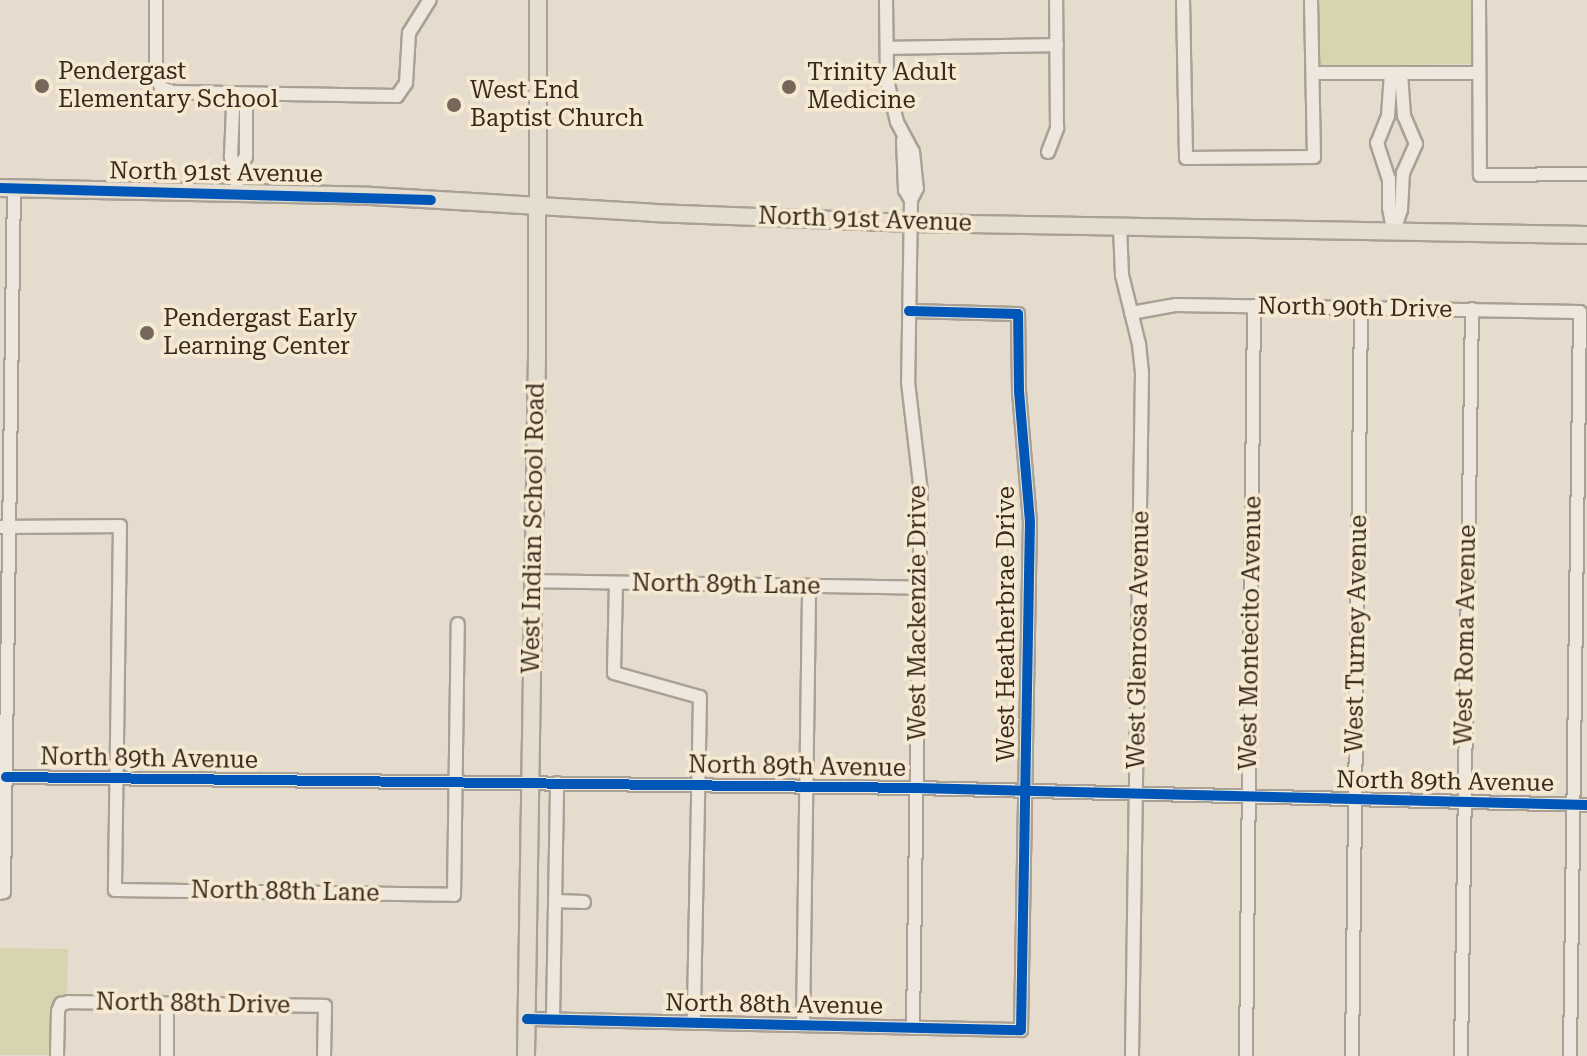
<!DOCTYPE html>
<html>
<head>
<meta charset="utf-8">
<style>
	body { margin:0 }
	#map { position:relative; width:1587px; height:1056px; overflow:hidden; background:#e5dccd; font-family:"Roboto Serif",serif }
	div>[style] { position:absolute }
	.green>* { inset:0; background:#d7d4af }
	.roads { filter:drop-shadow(2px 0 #aaa196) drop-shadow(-2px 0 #aaa196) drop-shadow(0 2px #aaa196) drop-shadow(0 -2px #aaa196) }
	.minor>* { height:12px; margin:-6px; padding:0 6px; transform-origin:6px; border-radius:6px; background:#ede7de }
	.major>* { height:16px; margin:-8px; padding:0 8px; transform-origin:8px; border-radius:8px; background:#e4ddd0 }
	.cycleway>* { height:10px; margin:-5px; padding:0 5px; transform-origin:5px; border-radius:5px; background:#0057b8 }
	.dots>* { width:22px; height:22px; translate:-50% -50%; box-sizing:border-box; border:4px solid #f6e9d2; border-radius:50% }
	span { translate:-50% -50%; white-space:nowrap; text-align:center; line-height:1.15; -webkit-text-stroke:7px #f6e9d2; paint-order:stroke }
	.poi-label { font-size:24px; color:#39291e }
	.left { translate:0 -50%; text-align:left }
	.street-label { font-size:24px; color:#39291e }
</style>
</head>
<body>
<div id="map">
	<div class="green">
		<i style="clip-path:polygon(1318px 0,1471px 0,1472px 64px,1319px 66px)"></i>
		<i style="clip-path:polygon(0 948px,68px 949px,67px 994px,58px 998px,51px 1008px,51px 1055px,0 1055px)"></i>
	</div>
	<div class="roads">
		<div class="minor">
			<i style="left:156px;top:0;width:73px;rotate:90deg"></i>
			<i style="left:156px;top:73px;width:16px;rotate:72deg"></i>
			<i style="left:161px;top:88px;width:13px;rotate:18deg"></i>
			<i style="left:173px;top:92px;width:224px;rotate:1deg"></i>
			<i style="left:397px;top:96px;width:16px;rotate:-55deg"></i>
			<i style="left:406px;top:83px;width:50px;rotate:-86.6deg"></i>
			<i style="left:409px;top:33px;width:39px;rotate:-58deg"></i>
			<i style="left:886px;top:0;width:80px;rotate:89.3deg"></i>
			<i style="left:887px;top:80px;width:43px;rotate:76.6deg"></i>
			<i style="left:897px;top:122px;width:34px;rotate:62deg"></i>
			<i style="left:913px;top:152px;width:36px;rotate:84deg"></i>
			<i style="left:917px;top:188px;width:13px;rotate:117deg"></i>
			<i style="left:911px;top:200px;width:182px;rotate:90.9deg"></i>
			<i style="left:908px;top:382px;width:112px;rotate:83.3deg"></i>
			<i style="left:921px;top:493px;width:535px;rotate:90.86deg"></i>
			<i style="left:1183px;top:0;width:158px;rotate:88.9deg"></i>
			<i style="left:1186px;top:158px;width:128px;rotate:-0.4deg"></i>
			<i style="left:1314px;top:157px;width:157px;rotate:-91.1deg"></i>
			<i style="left:1479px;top:0;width:175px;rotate:89.7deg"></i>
			<i style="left:1480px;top:175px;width:107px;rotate:-0.5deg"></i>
			<i style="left:887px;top:48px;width:170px;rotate:-1deg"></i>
			<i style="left:1313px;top:73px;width:166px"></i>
			<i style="left:1391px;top:73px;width:43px;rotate:94deg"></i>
			<i style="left:1388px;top:116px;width:29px;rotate:112deg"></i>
			<i style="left:1377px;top:143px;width:38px;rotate:72deg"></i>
			<i style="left:1389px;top:179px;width:29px;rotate:90deg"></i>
			<i style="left:1389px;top:208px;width:20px;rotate:79deg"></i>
			<i style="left:903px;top:140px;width:50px;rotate:87.7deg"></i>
			<i style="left:905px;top:190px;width:12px;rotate:59deg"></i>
			<i style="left:1048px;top:152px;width:26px;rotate:-69deg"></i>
			<i style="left:1057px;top:128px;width:128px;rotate:-90.4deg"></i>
			<i style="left:237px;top:168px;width:14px;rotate:-51deg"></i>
			<i style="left:246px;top:157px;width:51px;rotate:-90deg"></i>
			<i style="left:246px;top:106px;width:6px;rotate:-141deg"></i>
			<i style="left:241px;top:102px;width:7px;rotate:-82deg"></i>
			<i style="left:237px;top:193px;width:25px;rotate:-90deg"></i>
			<i style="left:237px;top:168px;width:13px;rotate:-119deg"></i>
			<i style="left:231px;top:157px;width:50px;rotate:-87.7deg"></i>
			<i style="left:233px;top:107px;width:9px;rotate:-32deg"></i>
			<i style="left:1120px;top:227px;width:48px;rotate:87.6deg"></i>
			<i style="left:1122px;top:275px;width:71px;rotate:76.2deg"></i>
			<i style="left:1139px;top:344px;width:28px;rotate:84deg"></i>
			<i style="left:1142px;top:372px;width:684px;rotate:90.84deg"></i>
			<i style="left:1394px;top:231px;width:22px;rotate:-72deg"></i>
			<i style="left:1401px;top:210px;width:37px;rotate:-87deg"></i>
			<i style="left:1403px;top:173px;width:32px;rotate:-66deg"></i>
			<i style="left:1416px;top:144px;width:30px;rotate:-113deg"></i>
			<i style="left:1404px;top:116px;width:43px;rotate:-94deg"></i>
			<i style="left:1131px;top:313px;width:46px;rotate:-10.1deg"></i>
			<i style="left:1176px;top:305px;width:404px;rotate:1deg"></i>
			<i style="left:1580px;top:312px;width:744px;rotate:90.77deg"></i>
			<i style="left:0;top:527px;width:120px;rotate:-0.5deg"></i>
			<i style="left:120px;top:526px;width:364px;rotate:90.8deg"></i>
			<i style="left:115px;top:890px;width:339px;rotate:0.8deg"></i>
			<i style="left:454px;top:895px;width:271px;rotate:-89.2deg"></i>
			<i style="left:533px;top:581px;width:386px;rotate:1deg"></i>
			<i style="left:616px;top:583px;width:90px;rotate:91.3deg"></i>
			<i style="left:614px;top:673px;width:89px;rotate:15.6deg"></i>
			<i style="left:700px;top:697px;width:326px;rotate:91.1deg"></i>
			<i style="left:6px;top:777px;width:910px;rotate:0.69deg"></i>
			<i style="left:916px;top:788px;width:671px;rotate:1.45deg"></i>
			<i style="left:0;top:893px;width:4px;rotate:-14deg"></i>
			<i style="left:4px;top:892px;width:703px;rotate:-89.19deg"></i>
			<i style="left:555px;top:901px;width:29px;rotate:2deg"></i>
			<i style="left:527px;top:1019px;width:494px;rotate:1.3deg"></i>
			<i style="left:1021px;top:1030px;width:508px;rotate:-88.99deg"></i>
			<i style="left:1030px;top:522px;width:131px;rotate:-94.8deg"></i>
			<i style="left:1019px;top:391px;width:77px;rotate:-90.7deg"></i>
			<i style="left:1018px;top:314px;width:109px;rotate:-178.4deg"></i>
			<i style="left:553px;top:1019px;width:236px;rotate:-89deg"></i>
			<i style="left:803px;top:1025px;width:438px;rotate:-89.2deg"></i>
			<i style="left:57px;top:1056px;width:45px;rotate:-88.7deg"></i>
			<i style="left:58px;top:1011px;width:8px;rotate:-67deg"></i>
			<i style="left:61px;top:1004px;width:8px;rotate:-14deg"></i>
			<i style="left:69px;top:1002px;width:256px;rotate:0.9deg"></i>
			<i style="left:325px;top:1006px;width:50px;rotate:91.1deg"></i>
			<i style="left:167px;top:1056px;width:52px;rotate:-90deg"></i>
			<i style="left:1246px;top:1056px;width:750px;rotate:-89.39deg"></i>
			<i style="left:1352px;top:1056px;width:748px;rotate:-89.31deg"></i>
			<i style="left:1461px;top:1056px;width:747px;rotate:-89.16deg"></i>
		</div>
		<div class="major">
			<i style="left:0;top:188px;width:371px;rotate:1.2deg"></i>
			<i style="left:371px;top:196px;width:283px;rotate:3.4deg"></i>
			<i style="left:653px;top:213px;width:259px;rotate:2.2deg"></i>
			<i style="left:912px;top:223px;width:675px;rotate:1.02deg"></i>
			<i style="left:526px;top:1056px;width:700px;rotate:-89.1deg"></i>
			<i style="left:537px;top:356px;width:356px;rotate:-89.8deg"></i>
		</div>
	</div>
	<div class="cycleway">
		<i style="left:0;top:188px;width:431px;rotate:1.6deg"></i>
		<i style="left:6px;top:777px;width:910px;rotate:0.69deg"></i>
		<i style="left:916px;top:788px;width:671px;rotate:1.45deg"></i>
		<i style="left:527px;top:1019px;width:494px;rotate:1.3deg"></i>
		<i style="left:1021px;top:1030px;width:508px;rotate:-88.99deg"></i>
		<i style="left:1030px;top:522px;width:131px;rotate:-94.8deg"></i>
		<i style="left:1019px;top:391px;width:77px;rotate:-90.7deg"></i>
		<i style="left:1018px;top:314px;width:109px;rotate:-178.4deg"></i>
	</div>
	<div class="dots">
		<i style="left:42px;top:86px;background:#75685b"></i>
		<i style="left:789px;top:87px;background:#75685b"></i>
		<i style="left:454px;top:105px;background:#75685b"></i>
		<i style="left:147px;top:333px;background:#75685b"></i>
	</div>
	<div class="poi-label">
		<span class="left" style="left:58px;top:86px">Pendergast<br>Elementary School</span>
		<span class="left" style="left:807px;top:87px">Trinity Adult<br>Medicine</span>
		<span class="left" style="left:470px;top:105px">West End<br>Baptist Church</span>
		<span class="left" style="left:163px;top:333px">Pendergast Early<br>Learning Center</span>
	</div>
	<div class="street-label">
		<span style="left:216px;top:173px;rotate:1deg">North 91st Avenue</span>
		<span style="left:865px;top:220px;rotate:2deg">North 91st Avenue</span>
		<span style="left:1355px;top:308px;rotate:1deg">North 90th Drive</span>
		<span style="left:534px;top:528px;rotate:-89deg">West Indian School Road</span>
		<span style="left:726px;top:585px;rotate:1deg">North 89th Lane</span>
		<span style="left:918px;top:613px;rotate:-90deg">West Mackenzie Drive</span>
		<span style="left:1007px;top:624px;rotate:-90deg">West Heatherbrae Drive</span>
		<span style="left:1251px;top:633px;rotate:-89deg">West Montecito Avenue</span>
		<span style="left:1357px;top:634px;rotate:-89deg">West Turney Avenue</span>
		<span style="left:1466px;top:635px;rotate:-89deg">West Roma Avenue</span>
		<span style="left:1139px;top:640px;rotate:-89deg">West Glenrosa Avenue</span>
		<span style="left:149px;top:759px;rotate:1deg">North 89th Avenue</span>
		<span style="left:797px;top:767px;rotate:1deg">North 89th Avenue</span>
		<span style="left:1445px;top:782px;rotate:1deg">North 89th Avenue</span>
		<span style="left:285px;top:892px;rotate:1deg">North 88th Lane</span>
		<span style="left:193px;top:1004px;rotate:1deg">North 88th Drive</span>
		<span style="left:774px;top:1005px;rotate:1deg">North 88th Avenue</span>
	</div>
</div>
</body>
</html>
